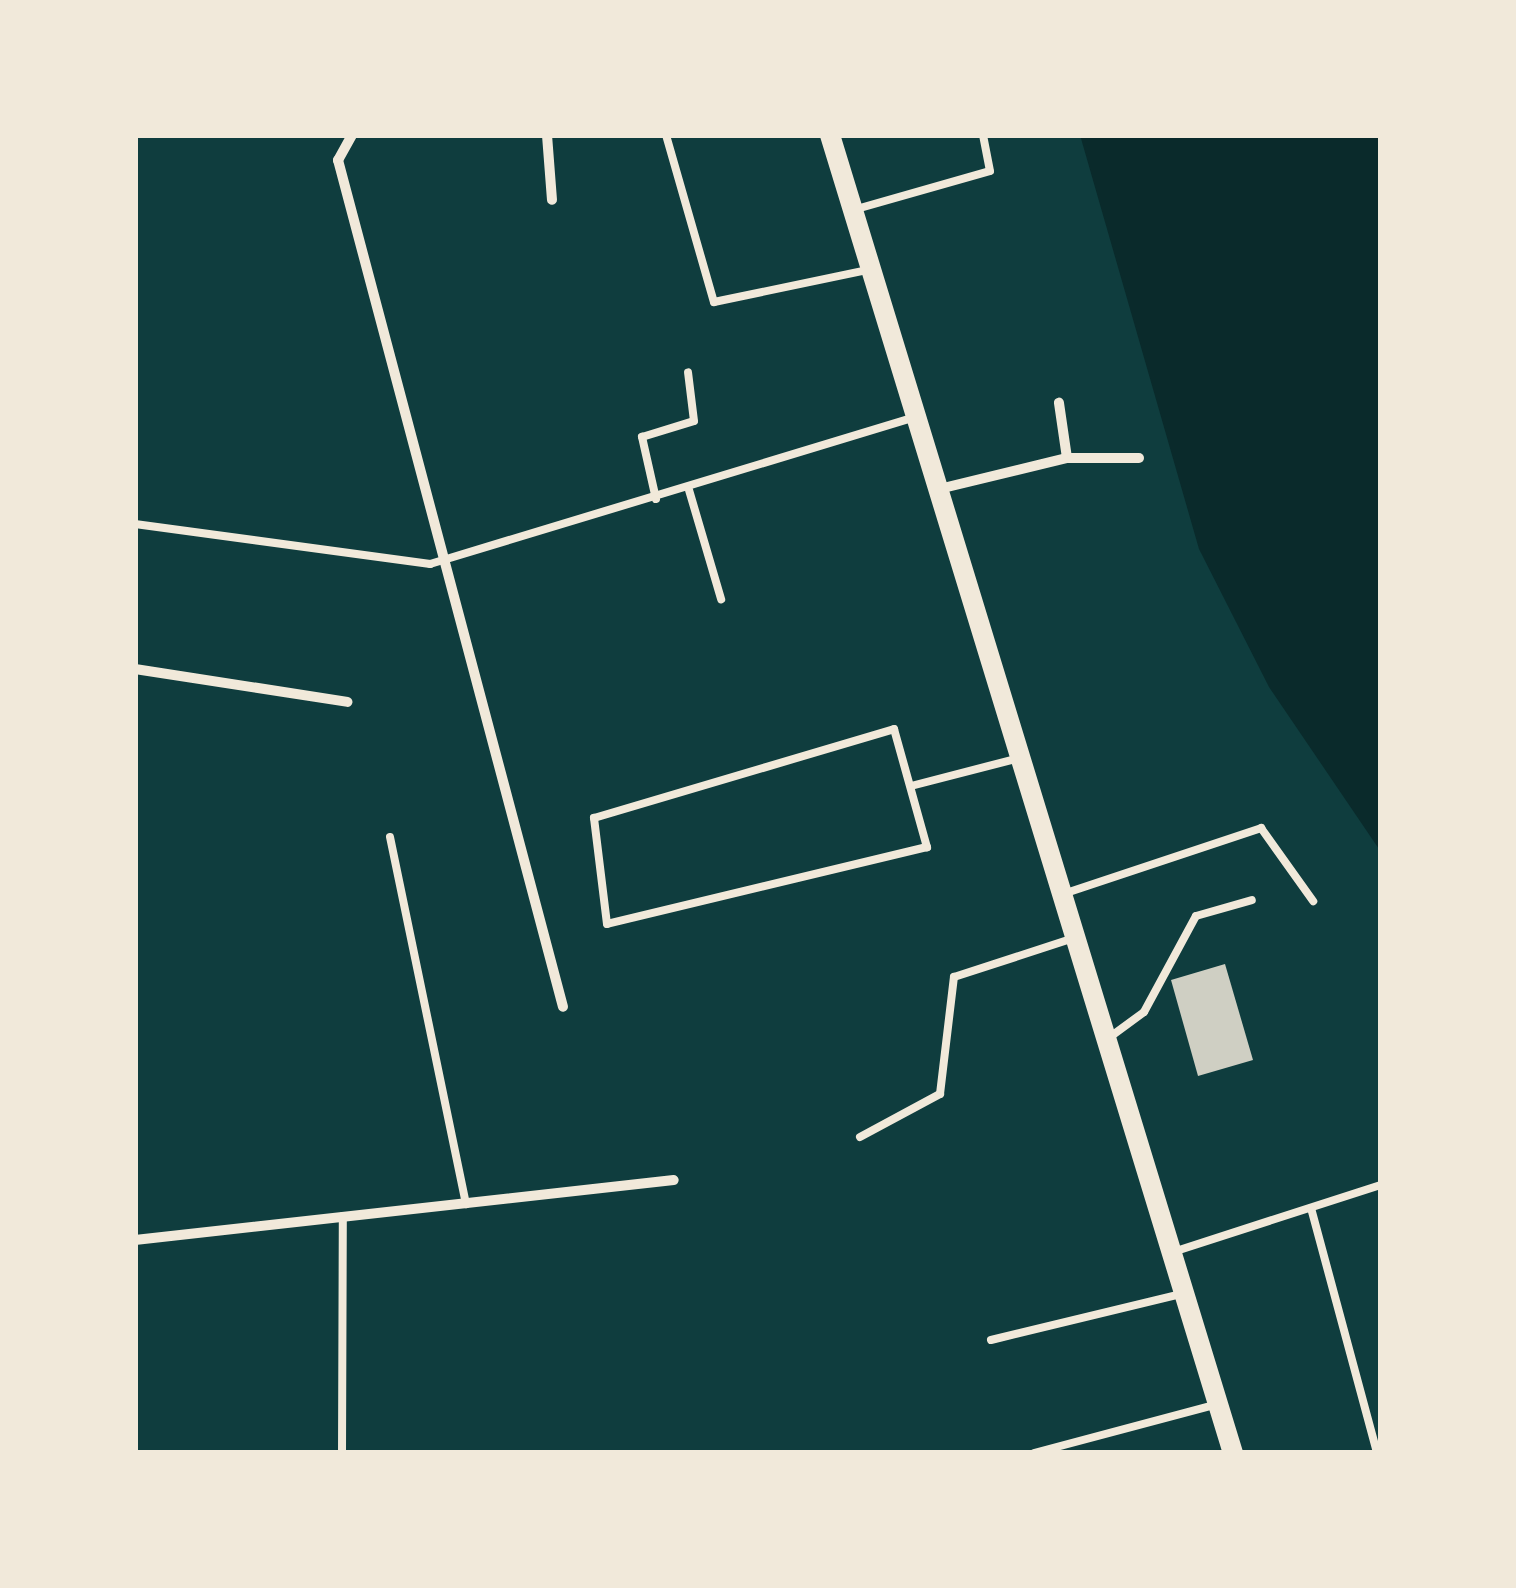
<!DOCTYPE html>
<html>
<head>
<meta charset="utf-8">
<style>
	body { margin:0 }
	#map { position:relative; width:1516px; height:1588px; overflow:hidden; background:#0f3d3e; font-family:Ubuntu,sans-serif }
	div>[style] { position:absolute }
	.water>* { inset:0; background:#0a2a2b }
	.building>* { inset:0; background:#cfcfc3 }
	.service>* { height:8px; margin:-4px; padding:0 4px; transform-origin:4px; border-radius:4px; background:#f1e9da }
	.minor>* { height:10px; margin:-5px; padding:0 5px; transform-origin:5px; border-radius:5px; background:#f1e9da }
	.secondary>* { height:20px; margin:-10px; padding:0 10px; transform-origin:10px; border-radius:10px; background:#f1e9da }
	span { translate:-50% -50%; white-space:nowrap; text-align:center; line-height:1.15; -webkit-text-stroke:8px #f1e9da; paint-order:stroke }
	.frame { position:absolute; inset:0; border:138px solid #f1e9da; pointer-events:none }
</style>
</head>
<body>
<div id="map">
	<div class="water">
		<i style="clip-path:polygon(1080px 135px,1381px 135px,1381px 852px,1269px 687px,1199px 549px)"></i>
	</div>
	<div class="building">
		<i style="clip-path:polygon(1225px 964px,1253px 1060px,1198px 1076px,1171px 980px)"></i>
	</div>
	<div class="service">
		<i style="left:666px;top:135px;width:174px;rotate:74deg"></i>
		<i style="left:714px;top:302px;width:156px;rotate:-11.8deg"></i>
		<i style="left:853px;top:210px;width:142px;rotate:-15.9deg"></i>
		<i style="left:990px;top:171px;width:37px;rotate:-101deg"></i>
		<i style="left:689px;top:490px;width:114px;rotate:73.6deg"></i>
		<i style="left:656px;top:499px;width:64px;rotate:-102.7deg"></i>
		<i style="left:642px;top:437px;width:54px;rotate:-17.1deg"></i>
		<i style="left:694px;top:421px;width:49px;rotate:-97deg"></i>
		<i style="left:135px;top:524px;width:298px;rotate:7.7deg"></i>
		<i style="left:430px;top:564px;width:504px;rotate:-16.85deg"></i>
		<i style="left:894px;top:729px;width:123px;rotate:74.4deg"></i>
		<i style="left:927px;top:847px;width:329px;rotate:166.5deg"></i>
		<i style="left:607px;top:924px;width:107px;rotate:-97deg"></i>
		<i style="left:594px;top:818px;width:313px;rotate:-16.5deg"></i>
		<i style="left:911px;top:786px;width:112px;rotate:-14.5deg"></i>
		<i style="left:390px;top:837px;width:375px;rotate:78.3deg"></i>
		<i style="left:1066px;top:893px;width:206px;rotate:-18.4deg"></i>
		<i style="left:1261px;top:828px;width:90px;rotate:54.5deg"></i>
		<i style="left:1110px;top:1037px;width:42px;rotate:-36.3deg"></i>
		<i style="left:1144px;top:1012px;width:109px;rotate:-61.6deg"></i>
		<i style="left:1196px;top:916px;width:58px;rotate:-15.9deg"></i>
		<i style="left:860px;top:1137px;width:91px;rotate:-28.3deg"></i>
		<i style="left:940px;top:1094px;width:118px;rotate:-83.2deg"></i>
		<i style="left:954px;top:977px;width:126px;rotate:-18deg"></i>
		<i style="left:1311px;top:1208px;width:254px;rotate:74.9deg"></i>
		<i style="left:1173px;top:1252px;width:219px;rotate:-17.9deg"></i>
		<i style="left:991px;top:1340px;width:195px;rotate:-13.6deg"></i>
		<i style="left:342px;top:1453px;width:237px;rotate:-89.8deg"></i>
		<i style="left:1034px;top:1453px;width:186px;rotate:-14.9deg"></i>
	</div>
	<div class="minor">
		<i style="left:352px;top:135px;width:29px;rotate:119deg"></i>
		<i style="left:338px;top:160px;width:876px;rotate:75.12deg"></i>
		<i style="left:547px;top:135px;width:65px;rotate:85.6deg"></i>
		<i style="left:1067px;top:458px;width:72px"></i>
		<i style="left:939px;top:489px;width:132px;rotate:-13.6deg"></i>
		<i style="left:1067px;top:458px;width:56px;rotate:-98.3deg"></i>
		<i style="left:135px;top:669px;width:215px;rotate:8.8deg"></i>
		<i style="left:135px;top:1240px;width:542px;rotate:-6.35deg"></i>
	</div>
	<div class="secondary">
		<i style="left:830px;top:135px;width:1378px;rotate:73deg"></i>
	</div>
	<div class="frame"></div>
</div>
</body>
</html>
